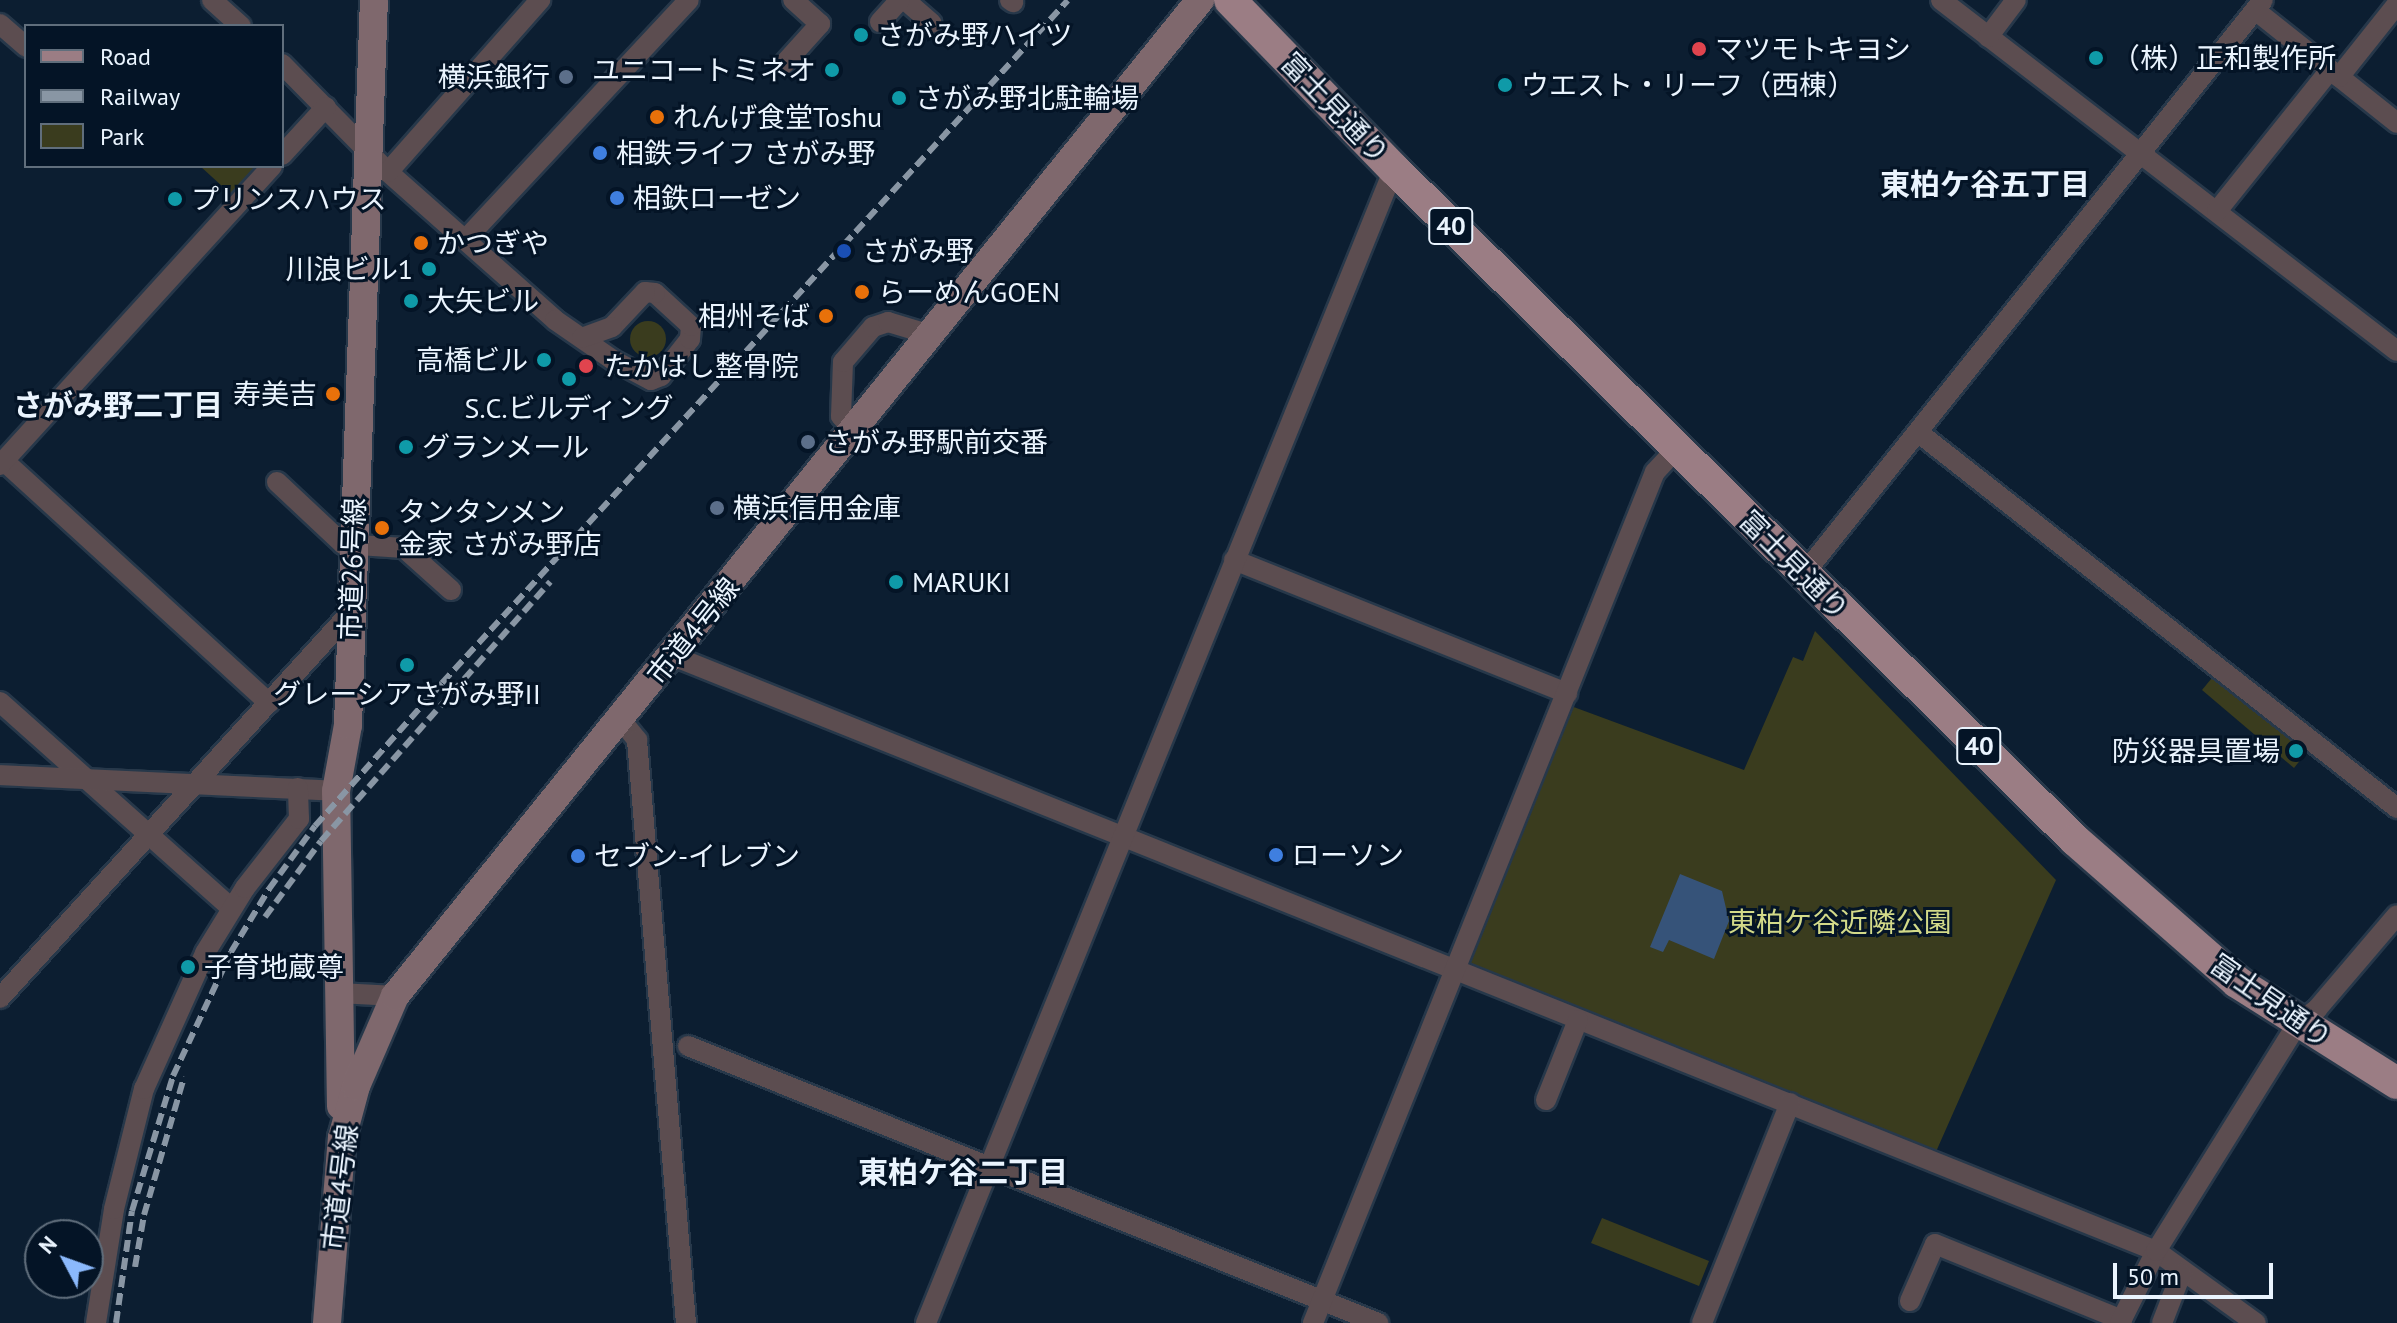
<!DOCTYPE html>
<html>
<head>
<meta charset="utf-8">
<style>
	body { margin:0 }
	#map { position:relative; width:2397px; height:1323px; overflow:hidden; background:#0c1e31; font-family:"PT Sans","Noto Sans JP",sans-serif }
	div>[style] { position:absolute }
	.green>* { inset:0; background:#3a3c1e }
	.round { border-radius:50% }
	.water>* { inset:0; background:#365379 }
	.roads { filter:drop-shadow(2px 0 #27384a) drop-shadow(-2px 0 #27384a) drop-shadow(0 2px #27384a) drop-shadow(0 -2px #27384a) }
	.street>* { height:20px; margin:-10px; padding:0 10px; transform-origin:10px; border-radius:10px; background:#5c4d50 }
	.secondary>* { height:28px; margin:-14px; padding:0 14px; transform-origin:14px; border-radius:14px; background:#7f686d }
	.primary>* { height:32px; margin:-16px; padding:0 16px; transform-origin:16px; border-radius:16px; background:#9b7d84 }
	.rail>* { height:6px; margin-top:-3px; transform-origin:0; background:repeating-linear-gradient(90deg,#8996a4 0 12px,transparent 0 18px) }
	.dots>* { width:22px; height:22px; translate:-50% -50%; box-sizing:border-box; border:4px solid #041426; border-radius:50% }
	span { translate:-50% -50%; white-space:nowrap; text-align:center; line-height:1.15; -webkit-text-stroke:6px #041426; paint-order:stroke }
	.shield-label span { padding:2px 6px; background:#041426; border:2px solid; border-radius:6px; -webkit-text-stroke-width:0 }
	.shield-label { font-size:26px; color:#eaf4fe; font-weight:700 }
	.poi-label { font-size:28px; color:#eaf4fe }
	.left { translate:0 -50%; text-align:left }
	.right { translate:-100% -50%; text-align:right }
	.street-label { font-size:28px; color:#eaf4fe }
	.park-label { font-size:28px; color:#d3da89 }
	.neighbourhood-label { font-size:30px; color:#eaf4fe; font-weight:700 }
	.legend { position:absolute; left:24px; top:24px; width:260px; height:144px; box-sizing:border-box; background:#041426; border:2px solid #606e7c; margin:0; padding:10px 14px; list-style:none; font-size:24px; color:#eaf4fe }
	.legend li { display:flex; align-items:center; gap:16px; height:40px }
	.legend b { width:40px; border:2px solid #606e7c }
	.north { position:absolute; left:24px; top:1219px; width:80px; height:80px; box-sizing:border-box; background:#041426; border:2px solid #606e7c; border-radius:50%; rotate:311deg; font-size:22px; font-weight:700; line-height:32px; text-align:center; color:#eaf4fe }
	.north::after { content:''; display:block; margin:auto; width:28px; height:36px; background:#8bb9fc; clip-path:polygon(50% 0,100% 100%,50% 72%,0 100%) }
	.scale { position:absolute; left:2113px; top:1263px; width:160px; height:36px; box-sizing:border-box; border:4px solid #eaf4fe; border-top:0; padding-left:10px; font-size:24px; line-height:28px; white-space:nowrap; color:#eaf4fe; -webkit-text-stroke:6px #041426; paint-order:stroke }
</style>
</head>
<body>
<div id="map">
	<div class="green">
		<i style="clip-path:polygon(200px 166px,261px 166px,234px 197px)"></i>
		<i class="round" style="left:630px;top:321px;width:36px;height:36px"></i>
		<i style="clip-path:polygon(1815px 631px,2056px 880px,1935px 1154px,1467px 964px,1571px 706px,1744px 770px,1793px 657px,1803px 661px)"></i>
		<i style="clip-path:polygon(2216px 673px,2310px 748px,2294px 768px,2202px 690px)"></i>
		<i style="clip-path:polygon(1602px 1218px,1709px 1261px,1699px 1286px,1591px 1243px)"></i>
	</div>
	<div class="water">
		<i style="clip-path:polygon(1680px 874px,1722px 891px,1729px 921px,1714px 959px,1669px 940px,1663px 952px,1650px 947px)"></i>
	</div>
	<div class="roads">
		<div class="street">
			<i style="left:212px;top:0;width:39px;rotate:42deg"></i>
			<i style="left:905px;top:0;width:35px;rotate:41deg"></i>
			<i style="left:1010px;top:0;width:4px;rotate:34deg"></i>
			<i style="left:1941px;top:0;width:575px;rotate:37.59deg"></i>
			<i style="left:2255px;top:10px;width:181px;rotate:38.5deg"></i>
			<i style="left:880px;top:22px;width:30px;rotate:-48deg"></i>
			<i style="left:0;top:24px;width:35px;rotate:41deg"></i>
			<i style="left:1988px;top:37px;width:46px;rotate:-52.9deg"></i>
			<i style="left:282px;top:64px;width:151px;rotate:45.5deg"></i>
			<i style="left:388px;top:172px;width:223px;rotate:41.5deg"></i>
			<i style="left:555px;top:320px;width:70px;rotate:34.6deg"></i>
			<i style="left:613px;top:360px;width:43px;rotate:27.8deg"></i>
			<i style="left:651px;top:380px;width:11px;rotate:-22deg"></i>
			<i style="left:661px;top:376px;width:47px;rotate:-51.9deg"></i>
			<i style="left:690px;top:339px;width:13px;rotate:-86deg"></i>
			<i style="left:691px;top:326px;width:49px;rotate:-137.5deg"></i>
			<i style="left:655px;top:293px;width:10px;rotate:-174deg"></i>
			<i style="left:645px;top:292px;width:48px;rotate:133.3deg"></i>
			<i style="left:612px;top:327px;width:32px;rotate:160deg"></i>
			<i style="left:784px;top:64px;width:54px;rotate:-48deg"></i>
			<i style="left:820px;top:24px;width:36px;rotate:-138deg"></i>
			<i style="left:2339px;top:77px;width:93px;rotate:-51.5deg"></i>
			<i style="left:282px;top:155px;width:65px;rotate:-47.5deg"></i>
			<i style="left:388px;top:172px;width:230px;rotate:-48.5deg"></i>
			<i style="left:2217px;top:211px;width:181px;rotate:-51.3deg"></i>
			<i style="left:465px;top:240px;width:328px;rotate:-47deg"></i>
			<i style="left:854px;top:431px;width:20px;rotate:-131deg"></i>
			<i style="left:841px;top:416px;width:54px;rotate:-87.9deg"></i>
			<i style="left:843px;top:362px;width:46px;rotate:-49.4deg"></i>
			<i style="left:873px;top:327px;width:16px;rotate:-18deg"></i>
			<i style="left:888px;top:322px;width:45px;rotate:16.8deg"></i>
			<i style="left:1919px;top:433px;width:608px;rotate:38.11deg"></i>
			<i style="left:4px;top:461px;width:359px;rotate:42.4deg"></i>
			<i style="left:0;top:465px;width:404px;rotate:-47.7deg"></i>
			<i style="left:277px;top:482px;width:91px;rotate:43.2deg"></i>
			<i style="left:343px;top:544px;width:61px;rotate:3.8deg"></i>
			<i style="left:404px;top:548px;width:63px;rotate:41.8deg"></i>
			<i style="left:1234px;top:560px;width:359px;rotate:21.8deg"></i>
			<i style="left:1803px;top:575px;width:736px;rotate:-51.34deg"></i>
			<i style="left:673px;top:656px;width:1598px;rotate:21.86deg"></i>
			<i style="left:2156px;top:1251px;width:123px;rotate:35.8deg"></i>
			<i style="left:0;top:702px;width:310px;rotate:41.7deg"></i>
			<i style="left:621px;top:720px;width:26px;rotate:51deg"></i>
			<i style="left:637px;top:740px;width:585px;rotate:85.2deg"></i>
			<i style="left:0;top:775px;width:336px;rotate:2.7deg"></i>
			<i style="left:339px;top:993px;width:56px;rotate:3.1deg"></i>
			<i style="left:0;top:998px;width:522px;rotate:-47.72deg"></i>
			<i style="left:688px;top:1046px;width:744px;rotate:21.87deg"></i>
			<i style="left:1546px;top:1100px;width:86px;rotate:-68.2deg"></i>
			<i style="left:1910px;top:1301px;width:62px;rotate:-66.3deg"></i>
			<i style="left:1935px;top:1244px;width:202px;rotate:22.1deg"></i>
			<i style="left:96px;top:1323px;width:115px;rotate:-81deg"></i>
			<i style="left:114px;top:1209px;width:124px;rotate:-76deg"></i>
			<i style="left:144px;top:1089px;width:149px;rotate:-65.8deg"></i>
			<i style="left:205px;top:953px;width:76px;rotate:-58.4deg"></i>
			<i style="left:245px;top:888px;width:88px;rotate:-52deg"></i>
			<i style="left:299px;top:819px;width:31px;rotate:-92deg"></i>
			<i style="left:926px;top:1323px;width:1245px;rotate:-67.93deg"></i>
			<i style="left:1313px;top:1323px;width:917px;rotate:-68.11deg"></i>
			<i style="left:1655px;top:472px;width:33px;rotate:-47deg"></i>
			<i style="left:1702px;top:1323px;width:237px;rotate:-68.2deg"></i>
			<i style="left:2120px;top:1323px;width:80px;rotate:-63.4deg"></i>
			<i style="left:2156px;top:1251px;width:269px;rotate:-58.1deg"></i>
			<i style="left:2298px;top:1023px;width:24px;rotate:-36deg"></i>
			<i style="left:2317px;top:1009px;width:123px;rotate:-49.6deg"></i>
			<i style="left:2162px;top:1323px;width:53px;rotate:-68.8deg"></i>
		</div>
		<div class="secondary">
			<i style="left:341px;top:1106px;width:315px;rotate:-90.9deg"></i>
			<i style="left:336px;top:791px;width:67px;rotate:-79.7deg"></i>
			<i style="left:348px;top:725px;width:725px;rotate:-87.95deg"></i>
			<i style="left:327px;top:1323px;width:186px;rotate:-85.4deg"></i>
			<i style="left:342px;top:1138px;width:54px;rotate:-74.9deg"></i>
			<i style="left:356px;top:1086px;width:98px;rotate:-66.6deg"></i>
			<i style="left:395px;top:996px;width:1281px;rotate:-51.05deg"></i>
		</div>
		<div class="primary">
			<i style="left:1230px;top:0;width:235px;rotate:45.9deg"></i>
			<i style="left:1394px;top:169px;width:956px;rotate:44.58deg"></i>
			<i style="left:2075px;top:840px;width:215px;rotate:41.2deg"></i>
			<i style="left:2237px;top:982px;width:189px;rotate:32.3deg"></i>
		</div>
	</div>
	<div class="rail">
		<i style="left:265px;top:917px;width:94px;rotate:-53.6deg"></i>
		<i style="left:321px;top:841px;width:346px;rotate:-48.5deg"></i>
		<i style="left:135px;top:1267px;width:53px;rotate:-80.2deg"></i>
		<i style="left:144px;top:1215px;width:144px;rotate:-73.8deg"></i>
		<i style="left:116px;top:1323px;width:113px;rotate:-81.9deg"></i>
		<i style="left:132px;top:1211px;width:141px;rotate:-73.1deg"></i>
		<i style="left:173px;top:1076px;width:137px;rotate:-64.9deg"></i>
		<i style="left:231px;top:952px;width:74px;rotate:-58.9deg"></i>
		<i style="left:269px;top:889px;width:78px;rotate:-53.9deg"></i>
		<i style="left:315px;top:826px;width:191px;rotate:-48.4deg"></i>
		<i style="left:442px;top:683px;width:926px;rotate:-47.49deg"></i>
	</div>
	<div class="dots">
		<i style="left:861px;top:35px;background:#0f9aa8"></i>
		<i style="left:1699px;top:49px;background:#e0444e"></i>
		<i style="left:2096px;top:58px;background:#0f9aa8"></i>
		<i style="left:832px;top:70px;background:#0f9aa8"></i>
		<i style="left:566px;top:77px;background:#5c6f8a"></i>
		<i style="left:1505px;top:85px;background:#0f9aa8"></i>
		<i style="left:899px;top:98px;background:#0f9aa8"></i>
		<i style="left:657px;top:117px;background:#e8710a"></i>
		<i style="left:600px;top:153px;background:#3f7fe0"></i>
		<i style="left:617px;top:198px;background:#3f7fe0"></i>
		<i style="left:175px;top:199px;background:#0f9aa8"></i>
		<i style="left:421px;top:243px;background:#e8710a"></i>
		<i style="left:844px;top:251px;background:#1a4fb4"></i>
		<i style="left:429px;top:269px;background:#0f9aa8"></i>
		<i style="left:862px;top:292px;background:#e8710a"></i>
		<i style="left:411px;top:301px;background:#0f9aa8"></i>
		<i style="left:826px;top:316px;background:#e8710a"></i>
		<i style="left:544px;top:360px;background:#0f9aa8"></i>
		<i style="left:586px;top:366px;background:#e0444e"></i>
		<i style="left:569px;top:379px;background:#0f9aa8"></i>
		<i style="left:333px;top:394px;background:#e8710a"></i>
		<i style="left:808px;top:442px;background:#5c6f8a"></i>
		<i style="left:406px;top:447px;background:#0f9aa8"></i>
		<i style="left:717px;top:508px;background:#5c6f8a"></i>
		<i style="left:382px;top:528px;background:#e8710a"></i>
		<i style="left:896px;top:582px;background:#0f9aa8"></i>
		<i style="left:407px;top:665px;background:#0f9aa8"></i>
		<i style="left:2296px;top:751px;background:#0f9aa8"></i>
		<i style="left:1276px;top:855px;background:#3f7fe0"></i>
		<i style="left:578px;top:856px;background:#3f7fe0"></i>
		<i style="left:188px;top:967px;background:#0f9aa8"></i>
	</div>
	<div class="shield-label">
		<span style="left:1451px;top:226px">40</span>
		<span style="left:1979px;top:746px">40</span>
	</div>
	<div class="poi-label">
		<span class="left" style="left:877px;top:35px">さがみ野ハイツ</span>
		<span class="left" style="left:1715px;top:49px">マツモトキヨシ</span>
		<span class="left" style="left:2112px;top:58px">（株）正和製作所</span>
		<span class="right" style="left:816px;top:70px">ユニコートミネオ</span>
		<span class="right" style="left:550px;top:77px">横浜銀行</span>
		<span class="left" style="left:1521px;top:85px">ウエスト・リーフ（西棟）</span>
		<span class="left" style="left:915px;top:98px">さがみ野北駐輪場</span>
		<span class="left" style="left:673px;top:117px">れんげ食堂Toshu</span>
		<span class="left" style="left:616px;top:153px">相鉄ライフ さがみ野</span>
		<span class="left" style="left:633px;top:198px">相鉄ローゼン</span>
		<span class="left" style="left:191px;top:199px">プリンスハウス</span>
		<span class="left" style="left:437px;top:243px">かつぎや</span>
		<span class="left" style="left:862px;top:251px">さがみ野</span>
		<span class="right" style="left:413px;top:269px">川浪ビル1</span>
		<span class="left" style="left:878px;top:292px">らーめんGOEN</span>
		<span class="left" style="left:427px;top:301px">大矢ビル</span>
		<span class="right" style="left:810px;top:316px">相州そば</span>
		<span class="right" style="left:528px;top:360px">高橋ビル</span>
		<span class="left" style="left:604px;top:366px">たかはし整骨院</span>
		<span class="right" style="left:317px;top:394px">寿美吉</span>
		<span style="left:569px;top:408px">S.C.ビルディング</span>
		<span class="left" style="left:824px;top:442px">さがみ野駅前交番</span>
		<span class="left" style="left:422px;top:447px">グランメール</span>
		<span class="left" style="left:733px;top:508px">横浜信用金庫</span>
		<span class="left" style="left:398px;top:528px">タンタンメン<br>金家 さがみ野店</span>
		<span class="left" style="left:912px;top:582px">MARUKI</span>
		<span style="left:407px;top:694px">グレーシアさがみ野II</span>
		<span class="right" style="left:2280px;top:751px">防災器具置場</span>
		<span class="left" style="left:1292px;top:855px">ローソン</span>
		<span class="left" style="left:594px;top:856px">セブン-イレブン</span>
		<span class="left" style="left:204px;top:967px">子育地蔵尊</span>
	</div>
	<div class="street-label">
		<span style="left:1335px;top:108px;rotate:46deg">富士見通り</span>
		<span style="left:1794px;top:565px;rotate:45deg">富士見通り</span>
		<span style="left:352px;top:569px;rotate:-88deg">市道26号線</span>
		<span style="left:693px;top:631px;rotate:-51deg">市道4号線</span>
		<span style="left:2271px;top:1001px;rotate:35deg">富士見通り</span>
		<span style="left:340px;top:1187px;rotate:-83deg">市道4号線</span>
	</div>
	<div class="park-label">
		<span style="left:1840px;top:922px">東柏ケ谷近隣公園</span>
	</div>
	<div class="neighbourhood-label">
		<span style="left:1985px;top:184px">東柏ケ谷五丁目</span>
		<span style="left:118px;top:405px">さがみ野二丁目</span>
		<span style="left:963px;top:1172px">東柏ケ谷二丁目</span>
	</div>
	<ul class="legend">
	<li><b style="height:10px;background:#9b7d84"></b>Road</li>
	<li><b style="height:10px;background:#8996a4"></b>Railway</li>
	<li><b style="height:22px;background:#3a3c1e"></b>Park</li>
	</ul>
	<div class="north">N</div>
	<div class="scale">50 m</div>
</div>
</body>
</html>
